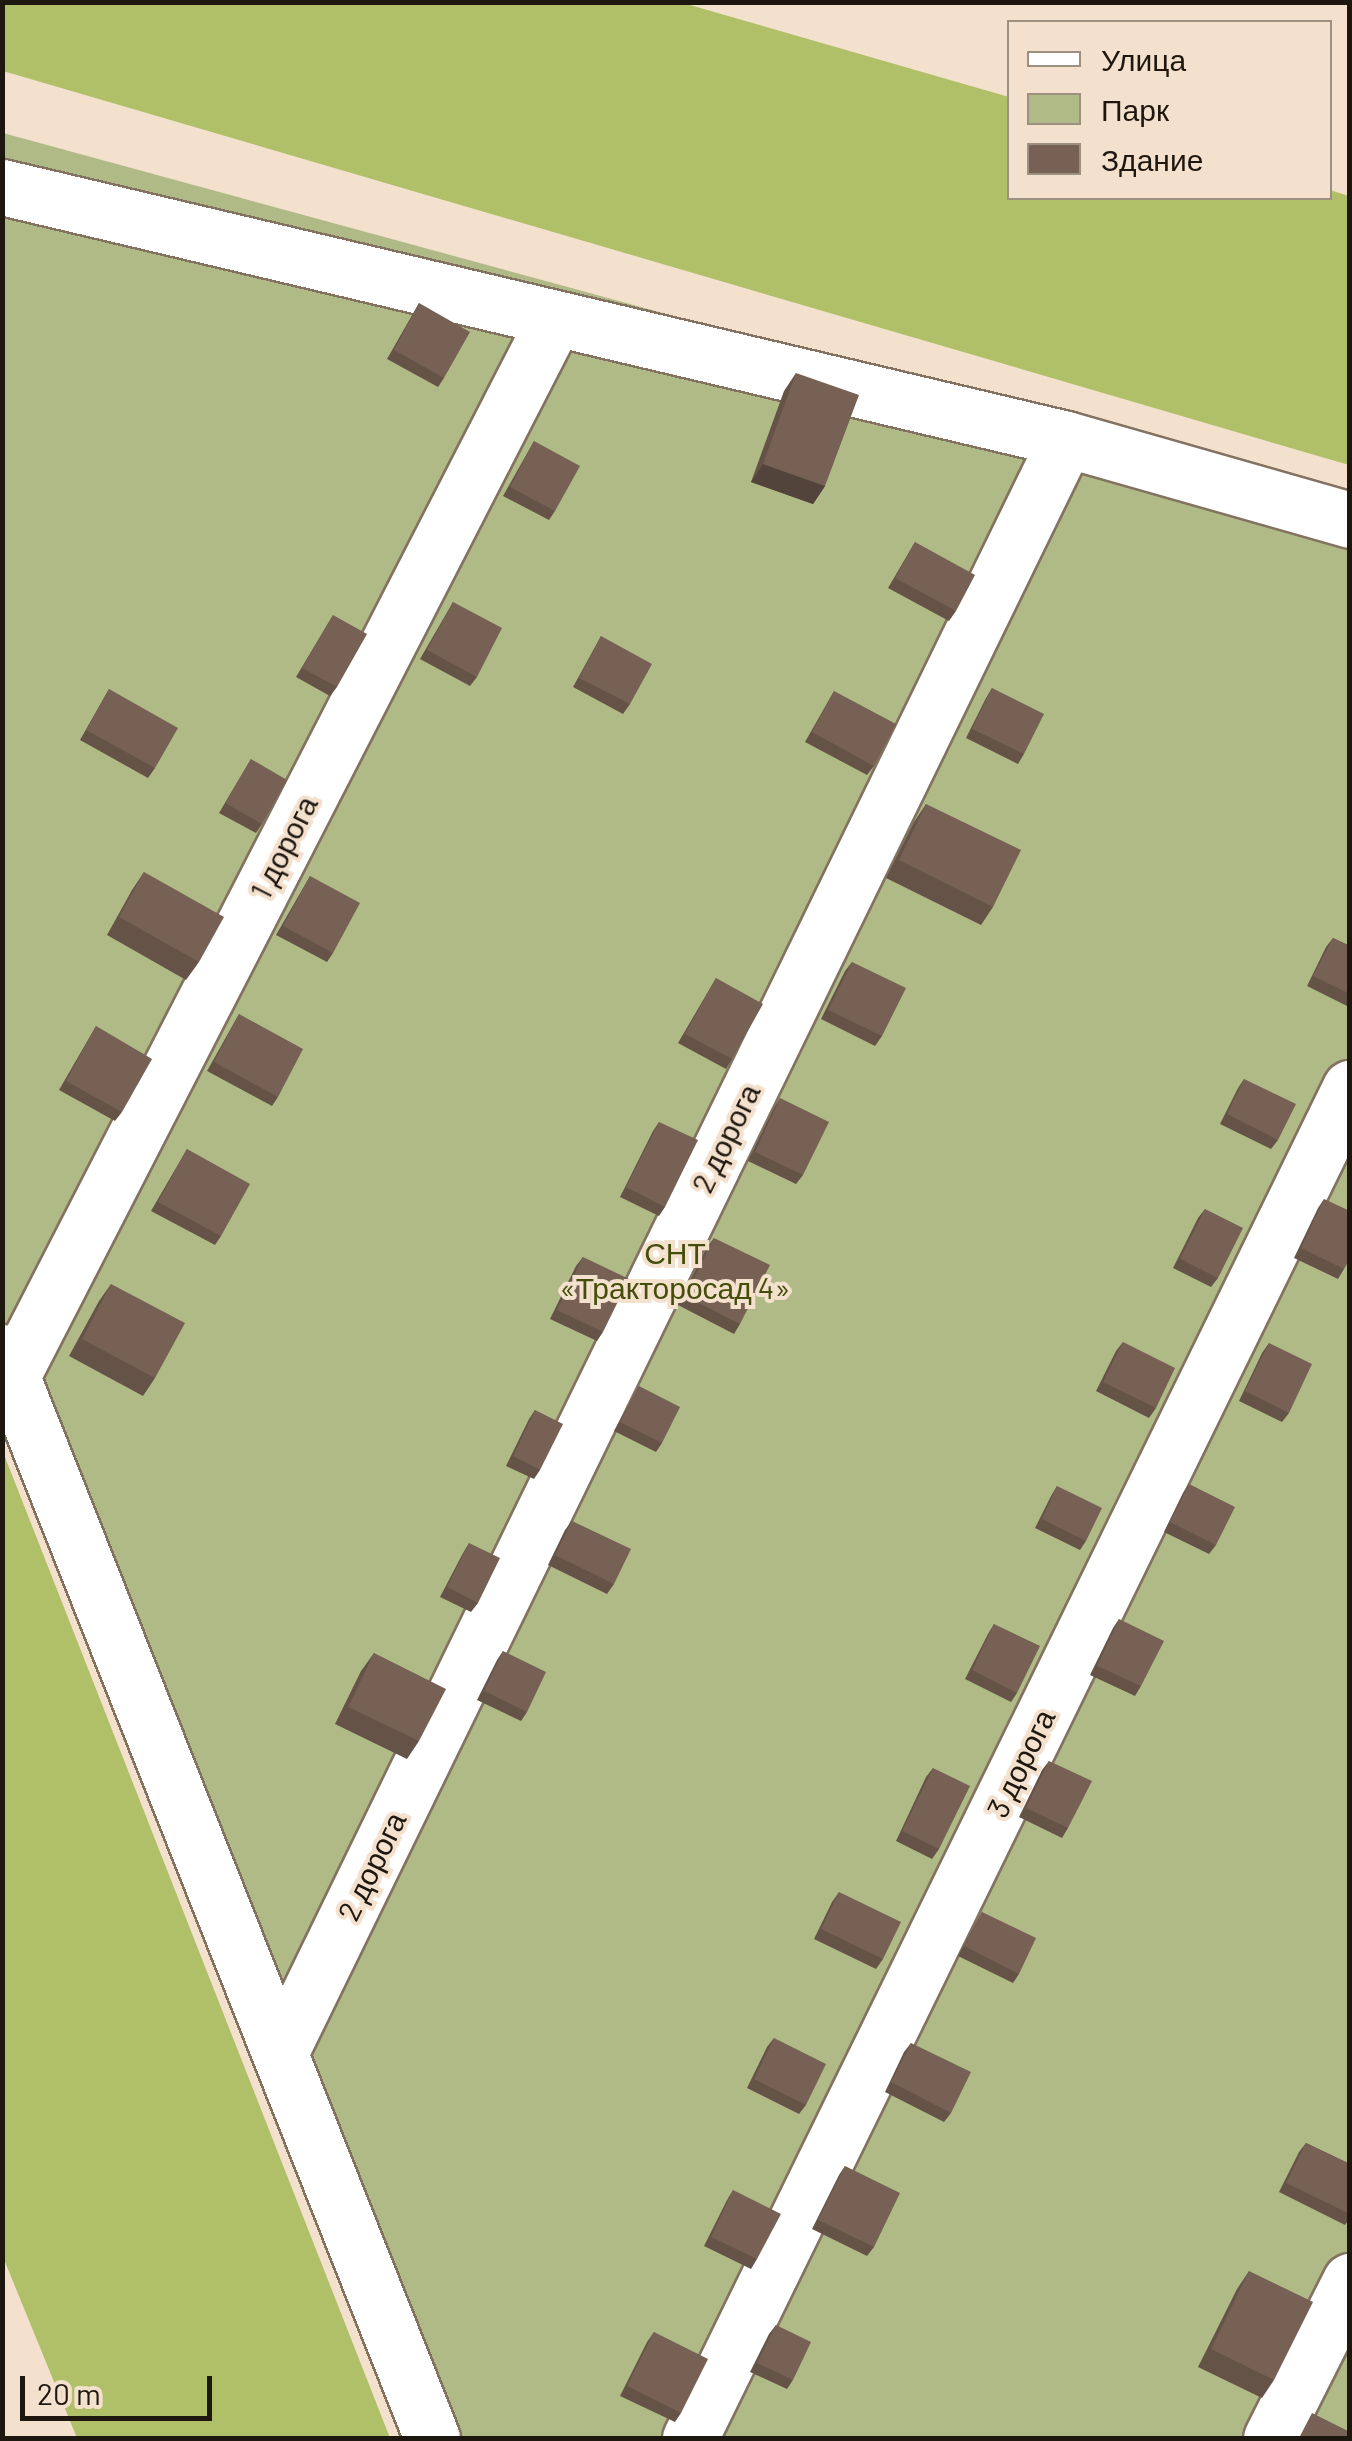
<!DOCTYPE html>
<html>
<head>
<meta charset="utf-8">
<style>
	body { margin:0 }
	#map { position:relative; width:1352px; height:2441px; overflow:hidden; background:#f4e1cd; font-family:Barlow,sans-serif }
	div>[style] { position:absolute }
	.green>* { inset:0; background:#b0ba87 }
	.forest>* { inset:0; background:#b0c068 }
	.roads { filter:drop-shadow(2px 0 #837260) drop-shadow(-2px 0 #837260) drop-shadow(0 2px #837260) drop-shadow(0 -2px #837260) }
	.street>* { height:55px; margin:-27.5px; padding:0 27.5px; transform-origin:27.5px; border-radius:27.5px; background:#fff }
	.wall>* { inset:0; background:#655348 }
	.shaded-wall>* { inset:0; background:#53443b }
	.building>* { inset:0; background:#766154 }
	span { translate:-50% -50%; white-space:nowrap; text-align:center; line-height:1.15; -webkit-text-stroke:8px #f4e1cd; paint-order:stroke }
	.street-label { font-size:30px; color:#1e1710 }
	.park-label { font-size:30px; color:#444d0a }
	.frame { position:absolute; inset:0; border:5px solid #1e1710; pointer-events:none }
	.legend { position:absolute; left:1007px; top:20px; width:325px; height:180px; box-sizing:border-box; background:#f4e1cd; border:2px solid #9e9081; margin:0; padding:12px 18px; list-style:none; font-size:30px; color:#1e1710 }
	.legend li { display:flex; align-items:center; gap:20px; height:50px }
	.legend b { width:50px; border:2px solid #9e9081 }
	.scale { position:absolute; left:20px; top:2376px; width:192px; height:45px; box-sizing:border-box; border:5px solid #1e1710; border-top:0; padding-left:12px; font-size:30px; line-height:35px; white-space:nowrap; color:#1e1710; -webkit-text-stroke:8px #f4e1cd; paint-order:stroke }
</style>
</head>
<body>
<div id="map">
	<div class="green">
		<i style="clip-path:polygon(3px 133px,1349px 500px,1349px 2438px,408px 2438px,3px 1398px)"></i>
	</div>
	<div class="forest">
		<i style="clip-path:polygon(2px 3px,683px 3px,1009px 97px,1009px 198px,1330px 198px,1330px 190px,1349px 196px,1349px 465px,3px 71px)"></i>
		<i style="clip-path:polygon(2px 1452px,3px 1452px,390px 2438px,77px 2438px,3px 2257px)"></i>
	</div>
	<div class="roads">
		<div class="street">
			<i style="left:2px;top:187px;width:1093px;rotate:13.32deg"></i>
			<i style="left:1066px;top:439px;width:295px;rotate:15.9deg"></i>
			<i style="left:2px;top:1352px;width:1168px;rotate:68.4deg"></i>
			<i style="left:12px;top:1376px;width:1189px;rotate:-62.83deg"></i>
			<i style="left:280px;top:2053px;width:1795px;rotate:-64.03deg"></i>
			<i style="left:690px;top:2438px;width:1503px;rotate:-63.95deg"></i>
			<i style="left:1271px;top:2438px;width:176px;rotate:-63.3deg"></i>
		</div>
	</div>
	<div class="wall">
		<i style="clip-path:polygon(419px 303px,444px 378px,438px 387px,387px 359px)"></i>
		<i style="clip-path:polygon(796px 373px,825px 486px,813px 504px,751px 482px,784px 391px)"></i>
		<i style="clip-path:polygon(534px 441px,555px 511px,549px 520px,503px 496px)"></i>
		<i style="clip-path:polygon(915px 542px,956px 611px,949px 621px,888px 588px)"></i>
		<i style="clip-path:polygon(453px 602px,477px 677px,470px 686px,420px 659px)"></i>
		<i style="clip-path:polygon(333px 615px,337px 687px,330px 696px,296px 677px)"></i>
		<i style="clip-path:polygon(601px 636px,630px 704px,623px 714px,573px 687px)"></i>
		<i style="clip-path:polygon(992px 688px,1024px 754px,1018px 764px,966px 738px,986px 698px)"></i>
		<i style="clip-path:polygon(109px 689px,155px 768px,148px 778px,80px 740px)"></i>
		<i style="clip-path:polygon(834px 691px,874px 766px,867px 775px,805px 742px)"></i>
		<i style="clip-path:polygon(251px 759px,262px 824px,256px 833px,219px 813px)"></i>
		<i style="clip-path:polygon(926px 804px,993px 907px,981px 925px,886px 878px,914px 822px)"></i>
		<i style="clip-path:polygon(144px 872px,199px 962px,186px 980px,107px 935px,132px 890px)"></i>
		<i style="clip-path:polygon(310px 876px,333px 953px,327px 962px,276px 935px)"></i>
		<i style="clip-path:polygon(1333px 938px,1350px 946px,1349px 1007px,1307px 986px,1326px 947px)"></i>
		<i style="clip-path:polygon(852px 962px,882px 1036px,875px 1046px,821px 1019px,845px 971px)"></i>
		<i style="clip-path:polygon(716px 978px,732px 1059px,726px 1069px,678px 1043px)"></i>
		<i style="clip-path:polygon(239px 1014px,278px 1097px,272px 1106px,207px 1071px)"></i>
		<i style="clip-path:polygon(96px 1026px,122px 1112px,115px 1121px,59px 1090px)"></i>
		<i style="clip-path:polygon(1244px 1079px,1278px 1140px,1271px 1149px,1220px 1124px,1238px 1088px)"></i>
		<i style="clip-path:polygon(780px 1098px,803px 1175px,796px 1184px,748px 1161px,774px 1108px)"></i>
		<i style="clip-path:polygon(659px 1122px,665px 1207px,659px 1216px,620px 1197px,653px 1131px)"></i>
		<i style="clip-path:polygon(187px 1149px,221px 1236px,215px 1245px,151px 1211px)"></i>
		<i style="clip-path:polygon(1324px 1199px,1344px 1269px,1338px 1279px,1294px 1258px,1318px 1208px)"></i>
		<i style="clip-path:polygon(1205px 1209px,1218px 1278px,1211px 1287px,1173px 1268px,1198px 1218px)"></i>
		<i style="clip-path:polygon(714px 1238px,740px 1324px,734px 1334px,678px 1305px,707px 1247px)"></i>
		<i style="clip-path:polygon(583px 1257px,603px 1332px,597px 1341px,550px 1319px,576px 1266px)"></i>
		<i style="clip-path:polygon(111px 1284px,155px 1378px,143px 1396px,69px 1356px,99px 1301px)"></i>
		<i style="clip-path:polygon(1123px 1342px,1156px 1408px,1149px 1418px,1096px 1391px,1116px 1351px)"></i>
		<i style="clip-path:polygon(1269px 1343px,1289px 1413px,1282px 1422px,1239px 1401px,1262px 1353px)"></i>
		<i style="clip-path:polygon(639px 1386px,662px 1443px,656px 1452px,614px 1431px)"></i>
		<i style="clip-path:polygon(535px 1410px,540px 1470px,534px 1479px,506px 1466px,529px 1419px)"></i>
		<i style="clip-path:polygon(1189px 1484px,1216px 1545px,1209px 1554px,1164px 1532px,1183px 1493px)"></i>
		<i style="clip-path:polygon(1057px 1486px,1086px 1541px,1080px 1550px,1035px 1528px,1051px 1496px)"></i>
		<i style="clip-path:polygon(572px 1521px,614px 1584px,607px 1594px,548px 1565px,565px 1530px)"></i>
		<i style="clip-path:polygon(469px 1543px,478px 1603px,471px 1612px,440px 1597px,463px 1553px)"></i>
		<i style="clip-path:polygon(1119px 1619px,1141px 1686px,1135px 1696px,1090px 1675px,1113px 1628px)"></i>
		<i style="clip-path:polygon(994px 1624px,1017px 1693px,1011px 1702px,965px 1679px,988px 1634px)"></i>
		<i style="clip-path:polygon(503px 1651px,527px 1712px,521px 1721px,477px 1700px,497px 1660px)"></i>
		<i style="clip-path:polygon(374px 1653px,419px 1741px,407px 1759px,335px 1724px,361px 1671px)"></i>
		<i style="clip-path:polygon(1049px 1761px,1068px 1828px,1062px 1838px,1019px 1817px,1042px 1770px)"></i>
		<i style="clip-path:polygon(933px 1768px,939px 1849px,932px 1859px,896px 1841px,926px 1777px)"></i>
		<i style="clip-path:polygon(839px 1892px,883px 1959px,876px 1969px,814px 1939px,832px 1902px)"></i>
		<i style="clip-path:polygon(982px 1912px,1019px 1974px,1013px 1983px,958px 1956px)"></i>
		<i style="clip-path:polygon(774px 2038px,806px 2105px,799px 2114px,747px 2088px,767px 2047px)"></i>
		<i style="clip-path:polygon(911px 2043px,951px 2113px,944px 2122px,885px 2092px,904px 2052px)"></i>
		<i style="clip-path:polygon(1306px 2143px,1350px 2164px,1350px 2218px,1345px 2225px,1279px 2192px,1299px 2152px)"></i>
		<i style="clip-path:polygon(845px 2166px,874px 2247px,867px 2256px,812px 2229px,839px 2175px)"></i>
		<i style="clip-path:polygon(733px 2190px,757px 2259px,751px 2269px,704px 2246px,727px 2200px)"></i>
		<i style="clip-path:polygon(1249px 2271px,1274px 2380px,1262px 2398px,1198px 2367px,1237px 2289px)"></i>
		<i style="clip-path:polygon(776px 2325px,793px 2380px,787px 2389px,750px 2372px,769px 2334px)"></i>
		<i style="clip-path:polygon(654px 2332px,681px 2413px,675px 2422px,620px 2396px,647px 2342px)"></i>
	</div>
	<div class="shaded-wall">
		<i style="clip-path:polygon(763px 464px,825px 486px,813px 504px,751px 482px)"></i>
	</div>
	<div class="building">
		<i style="clip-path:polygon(419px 303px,470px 332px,444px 378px,394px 350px)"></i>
		<i style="clip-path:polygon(796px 373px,859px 395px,825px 486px,763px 464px)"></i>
		<i style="clip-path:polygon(534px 441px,580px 466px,555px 511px,510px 487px)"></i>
		<i style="clip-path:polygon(915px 542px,975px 575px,956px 611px,895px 578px)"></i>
		<i style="clip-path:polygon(453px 602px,502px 628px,477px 677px,427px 650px)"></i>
		<i style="clip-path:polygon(333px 615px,367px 634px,337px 687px,302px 668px)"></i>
		<i style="clip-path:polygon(601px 636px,652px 664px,630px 704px,579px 678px)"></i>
		<i style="clip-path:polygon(992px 688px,1044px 714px,1024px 754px,972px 729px)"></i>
		<i style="clip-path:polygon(109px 689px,178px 728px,155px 768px,86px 730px)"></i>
		<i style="clip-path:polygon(834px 691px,896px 724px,874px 766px,812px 732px)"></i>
		<i style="clip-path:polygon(251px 759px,287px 780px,262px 824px,225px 803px)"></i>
		<i style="clip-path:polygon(926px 804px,1021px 850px,993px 907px,899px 860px)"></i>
		<i style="clip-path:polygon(144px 872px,224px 917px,199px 962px,119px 917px)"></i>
		<i style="clip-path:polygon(310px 876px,360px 903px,333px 953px,283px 926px)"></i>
		<i style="clip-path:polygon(1333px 938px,1350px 946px,1350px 994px,1313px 976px)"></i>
		<i style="clip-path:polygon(852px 962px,906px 988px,882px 1036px,828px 1010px)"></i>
		<i style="clip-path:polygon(716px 978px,763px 1004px,732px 1059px,685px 1034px)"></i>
		<i style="clip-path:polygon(239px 1014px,303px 1049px,278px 1097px,214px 1062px)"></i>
		<i style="clip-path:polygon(96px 1026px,152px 1059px,122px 1112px,66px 1081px)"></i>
		<i style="clip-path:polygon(1244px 1079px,1296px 1104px,1278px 1140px,1227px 1114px)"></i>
		<i style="clip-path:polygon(780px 1098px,829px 1122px,803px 1175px,755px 1152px)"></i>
		<i style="clip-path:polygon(659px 1122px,698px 1140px,665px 1207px,626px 1187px)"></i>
		<i style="clip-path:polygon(187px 1149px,250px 1184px,221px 1236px,158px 1202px)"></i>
		<i style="clip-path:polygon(1324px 1199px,1350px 1211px,1350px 1259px,1344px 1269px,1301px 1248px)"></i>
		<i style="clip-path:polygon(1205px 1209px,1243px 1228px,1218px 1278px,1180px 1259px)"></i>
		<i style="clip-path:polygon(714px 1238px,770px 1265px,740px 1324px,685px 1296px)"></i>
		<i style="clip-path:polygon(583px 1257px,629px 1279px,603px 1332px,557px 1310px)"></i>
		<i style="clip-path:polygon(111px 1284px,185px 1323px,155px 1378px,82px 1339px)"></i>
		<i style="clip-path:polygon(1123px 1342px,1175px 1368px,1156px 1408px,1103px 1382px)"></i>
		<i style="clip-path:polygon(1269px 1343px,1312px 1364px,1289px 1413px,1245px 1391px)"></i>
		<i style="clip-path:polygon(639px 1386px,680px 1407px,662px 1443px,620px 1422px)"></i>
		<i style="clip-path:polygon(535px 1410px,563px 1424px,540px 1470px,513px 1456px)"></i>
		<i style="clip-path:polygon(1189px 1484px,1235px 1507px,1216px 1545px,1170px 1522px)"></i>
		<i style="clip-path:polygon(1057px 1486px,1102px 1508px,1086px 1541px,1042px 1519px)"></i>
		<i style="clip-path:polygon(572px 1521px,631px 1549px,614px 1584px,555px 1555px)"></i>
		<i style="clip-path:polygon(469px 1543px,500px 1558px,478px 1603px,447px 1587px)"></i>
		<i style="clip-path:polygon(1119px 1619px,1164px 1641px,1141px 1686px,1097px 1666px)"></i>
		<i style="clip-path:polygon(994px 1624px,1040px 1646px,1017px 1693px,972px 1670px)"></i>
		<i style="clip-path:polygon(503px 1651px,546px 1672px,527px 1712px,484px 1691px)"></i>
		<i style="clip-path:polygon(374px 1653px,446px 1689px,419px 1741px,348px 1707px)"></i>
		<i style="clip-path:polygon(1049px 1761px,1092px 1781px,1068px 1828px,1026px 1808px)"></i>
		<i style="clip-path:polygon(933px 1768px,970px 1786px,939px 1849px,902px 1831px)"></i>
		<i style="clip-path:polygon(839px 1892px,901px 1922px,883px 1959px,821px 1929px)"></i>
		<i style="clip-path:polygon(982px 1912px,1036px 1938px,1019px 1974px,964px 1946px)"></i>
		<i style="clip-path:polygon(774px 2038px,826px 2064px,806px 2105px,754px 2079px)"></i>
		<i style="clip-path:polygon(911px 2043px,971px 2072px,951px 2113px,891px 2082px)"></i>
		<i style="clip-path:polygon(1306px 2143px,1350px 2164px,1350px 2214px,1286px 2183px)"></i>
		<i style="clip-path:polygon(845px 2166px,900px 2193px,874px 2247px,818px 2220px)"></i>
		<i style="clip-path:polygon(733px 2190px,781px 2214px,757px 2259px,711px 2237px)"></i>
		<i style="clip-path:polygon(1249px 2271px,1313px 2302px,1274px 2380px,1211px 2349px)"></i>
		<i style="clip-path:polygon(776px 2325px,811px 2342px,793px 2380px,757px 2363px)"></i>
		<i style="clip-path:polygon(654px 2332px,708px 2359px,681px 2413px,627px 2386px)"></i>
		<i style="clip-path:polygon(1312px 2413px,1350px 2432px,1350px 2438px,1299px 2438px)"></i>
	</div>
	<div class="street-label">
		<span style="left:283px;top:847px;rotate:-63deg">1 дорога</span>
		<span style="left:725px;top:1138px;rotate:-64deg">2 дорога</span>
		<span style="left:1020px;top:1763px;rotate:-64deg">3 дорога</span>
		<span style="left:371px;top:1866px;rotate:-64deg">2 дорога</span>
	</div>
	<div class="park-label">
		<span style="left:675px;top:1269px">СНТ<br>«Тракторосад 4»</span>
	</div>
	<div class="frame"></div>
	<ul class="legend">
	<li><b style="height:12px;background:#fff"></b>Улица</li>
	<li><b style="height:28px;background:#b0ba87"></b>Парк</li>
	<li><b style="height:28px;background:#766154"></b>Здание</li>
	</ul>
	<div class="scale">20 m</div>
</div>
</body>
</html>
